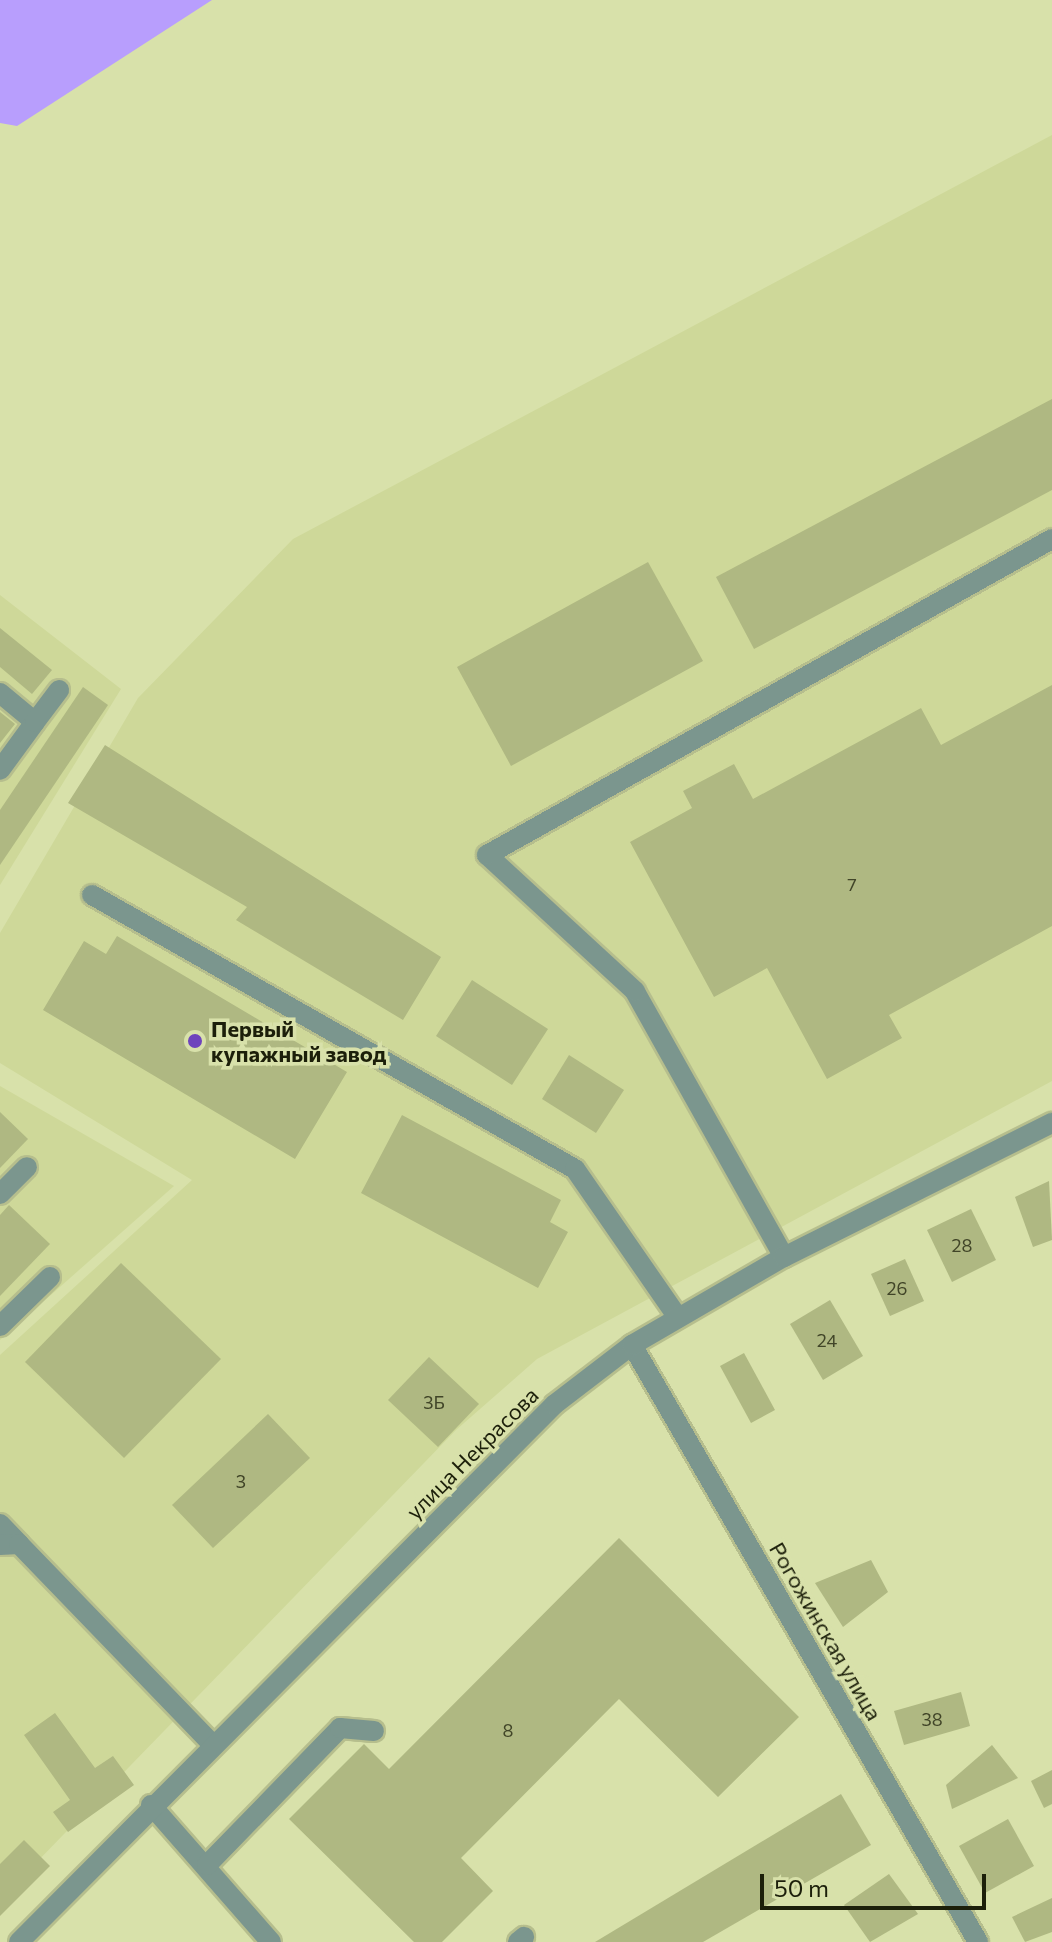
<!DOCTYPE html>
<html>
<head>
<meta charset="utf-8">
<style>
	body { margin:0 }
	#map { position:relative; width:1052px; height:1942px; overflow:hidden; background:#d8e1aa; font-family:Commissioner,sans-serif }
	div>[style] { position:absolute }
	.built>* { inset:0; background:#ced899 }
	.water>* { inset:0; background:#b89efd }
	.building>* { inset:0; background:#afb882 }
	.roads { filter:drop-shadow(2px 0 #b6be8d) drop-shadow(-2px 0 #b6be8d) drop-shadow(0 2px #b6be8d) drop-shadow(0 -2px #b6be8d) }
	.minor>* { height:20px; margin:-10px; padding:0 10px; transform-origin:10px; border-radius:10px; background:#7b968e }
	.dots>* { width:22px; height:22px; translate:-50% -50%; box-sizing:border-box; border:4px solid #d8e1aa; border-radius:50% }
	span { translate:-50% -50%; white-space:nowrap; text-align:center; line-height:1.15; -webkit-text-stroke:7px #d8e1aa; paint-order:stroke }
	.number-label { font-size:18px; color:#414528 }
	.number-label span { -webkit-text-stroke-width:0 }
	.poi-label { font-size:22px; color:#1c1f0a; font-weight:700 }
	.left { translate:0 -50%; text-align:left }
	.street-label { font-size:22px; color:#1c1f0a }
	.scale { position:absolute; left:760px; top:1874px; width:226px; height:36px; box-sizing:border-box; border:4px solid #1c1f0a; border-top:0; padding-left:10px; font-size:24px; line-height:28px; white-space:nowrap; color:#1c1f0a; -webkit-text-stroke:6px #d8e1aa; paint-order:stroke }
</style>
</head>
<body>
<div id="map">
	<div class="built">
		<i style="clip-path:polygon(1052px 135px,1052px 1081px,537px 1359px,456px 1430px,0 1900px,0 1355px,192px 1180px,0 1063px,0 933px,138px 698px,293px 539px)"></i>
		<i style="clip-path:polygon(0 595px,121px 689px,0 885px)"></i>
		<i style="clip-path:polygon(0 1086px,174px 1186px,0 1340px)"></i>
	</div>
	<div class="water">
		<i style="clip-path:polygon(0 0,212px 0,17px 126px,0 123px)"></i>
	</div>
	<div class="building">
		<i style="clip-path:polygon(1052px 399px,1052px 490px,754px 649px,716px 577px)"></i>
		<i style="clip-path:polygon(648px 562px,703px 661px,511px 766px,457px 667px)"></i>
		<i style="clip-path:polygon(0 628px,52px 670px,32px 694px,0 667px)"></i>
		<i style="clip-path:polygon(1052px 685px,1052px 926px,889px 1015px,902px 1038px,827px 1079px,767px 968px,714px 997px,630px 842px,692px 808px,683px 791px,734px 764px,753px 799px,921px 708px,941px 745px)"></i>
		<i style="clip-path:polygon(83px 687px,108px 705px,0 865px,0 810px)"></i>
		<i style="clip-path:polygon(0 712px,15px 724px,0 743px)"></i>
		<i style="clip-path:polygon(105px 745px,441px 957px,403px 1020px,236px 920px,247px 907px,68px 803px)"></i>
		<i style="clip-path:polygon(117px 936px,347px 1072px,295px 1159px,43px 1010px,84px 941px,106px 954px)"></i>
		<i style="clip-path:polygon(472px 980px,548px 1029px,512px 1085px,436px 1036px)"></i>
		<i style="clip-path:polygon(569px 1055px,624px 1090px,596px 1133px,542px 1099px)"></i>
		<i style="clip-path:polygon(0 1112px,28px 1139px,0 1168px)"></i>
		<i style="clip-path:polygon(402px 1115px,561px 1200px,550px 1222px,568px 1232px,538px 1288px,361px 1193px)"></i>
		<i style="clip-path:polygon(1049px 1181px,1052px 1240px,1033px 1247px,1015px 1197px)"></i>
		<i style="clip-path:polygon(9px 1205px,50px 1244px,0 1296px,0 1215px)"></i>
		<i style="clip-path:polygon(971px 1209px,996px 1260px,952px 1282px,927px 1230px)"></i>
		<i style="clip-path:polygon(905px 1259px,924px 1301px,890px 1316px,871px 1274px)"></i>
		<i style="clip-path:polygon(121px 1263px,221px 1359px,124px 1458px,25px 1362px)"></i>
		<i style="clip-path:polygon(830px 1300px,863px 1356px,823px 1380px,790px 1324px)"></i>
		<i style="clip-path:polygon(744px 1353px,775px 1410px,751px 1423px,720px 1366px)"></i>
		<i style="clip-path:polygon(429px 1357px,479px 1404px,438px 1447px,388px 1400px)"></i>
		<i style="clip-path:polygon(268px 1414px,310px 1458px,213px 1548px,172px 1505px)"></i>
		<i style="clip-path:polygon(619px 1538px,799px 1717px,718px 1797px,619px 1699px,461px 1858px,493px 1891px,442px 1942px,414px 1942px,289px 1819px,364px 1744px,389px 1769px)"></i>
		<i style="clip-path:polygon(871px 1560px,888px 1592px,843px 1627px,815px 1583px)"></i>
		<i style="clip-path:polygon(961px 1692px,970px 1726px,904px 1745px,894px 1711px)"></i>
		<i style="clip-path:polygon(55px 1713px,95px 1768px,113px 1756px,134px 1785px,68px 1832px,53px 1812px,70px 1800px,24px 1735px)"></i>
		<i style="clip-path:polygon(992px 1745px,1018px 1778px,952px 1809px,946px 1785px)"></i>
		<i style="clip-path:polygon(1052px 1770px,1052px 1804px,1044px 1808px,1031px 1781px)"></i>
		<i style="clip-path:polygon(841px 1794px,871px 1845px,703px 1942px,595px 1942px)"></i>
		<i style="clip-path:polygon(1008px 1819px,1034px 1866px,985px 1893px,959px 1846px)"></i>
		<i style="clip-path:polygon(24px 1840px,50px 1866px,0 1916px,0 1864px)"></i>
		<i style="clip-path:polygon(889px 1874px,918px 1914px,870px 1942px,844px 1905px)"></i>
		<i style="clip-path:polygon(1052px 1898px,1052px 1932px,1025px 1942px,1012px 1917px)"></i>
	</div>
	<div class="roads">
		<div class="minor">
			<i style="left:0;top:693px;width:45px;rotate:39.6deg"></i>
			<i style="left:35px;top:722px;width:59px;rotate:126.1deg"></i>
			<i style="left:35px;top:722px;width:40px;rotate:-53deg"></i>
			<i style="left:92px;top:895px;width:555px;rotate:29.57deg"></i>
			<i style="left:575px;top:1169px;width:181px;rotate:55.3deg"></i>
			<i style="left:0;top:1194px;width:38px;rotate:-45deg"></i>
			<i style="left:784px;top:1257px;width:305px;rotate:-119.3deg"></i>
			<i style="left:635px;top:991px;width:201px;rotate:-137.4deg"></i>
			<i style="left:487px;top:855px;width:647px;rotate:-29.22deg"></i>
			<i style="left:0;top:1326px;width:70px;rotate:-44.4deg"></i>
			<i style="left:632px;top:1345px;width:690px;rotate:59.9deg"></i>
			<i style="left:0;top:1524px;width:28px;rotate:46deg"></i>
			<i style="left:0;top:1545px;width:19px;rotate:-3deg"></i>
			<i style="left:19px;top:1544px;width:278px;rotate:46deg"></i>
			<i style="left:151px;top:1805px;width:182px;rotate:48.8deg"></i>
			<i style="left:207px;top:1865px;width:191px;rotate:-45.8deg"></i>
			<i style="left:340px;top:1728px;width:34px;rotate:5deg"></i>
			<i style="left:19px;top:1942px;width:759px;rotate:-45.11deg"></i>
			<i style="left:555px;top:1404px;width:97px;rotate:-37.5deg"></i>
			<i style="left:632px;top:1345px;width:176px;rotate:-30.1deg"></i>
			<i style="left:784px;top:1257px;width:300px;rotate:-26.6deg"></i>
			<i style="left:518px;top:1942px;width:8px;rotate:-40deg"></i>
		</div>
	</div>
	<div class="dots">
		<i style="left:195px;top:1041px;background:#6e44bc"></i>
	</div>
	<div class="number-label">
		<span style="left:852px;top:884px">7</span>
		<span style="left:962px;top:1245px">28</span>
		<span style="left:897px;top:1288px">26</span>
		<span style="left:827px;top:1340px">24</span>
		<span style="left:434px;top:1402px">3Б</span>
		<span style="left:241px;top:1481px">3</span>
		<span style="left:932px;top:1719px">38</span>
		<span style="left:508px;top:1730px">8</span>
	</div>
	<div class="poi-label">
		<span class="left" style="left:211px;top:1041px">Первый<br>купажный завод</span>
	</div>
	<div class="street-label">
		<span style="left:472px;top:1453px;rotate:-45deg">улица Некрасова</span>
		<span style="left:826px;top:1631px;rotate:60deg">Рогожинская улица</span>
	</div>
	<div class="scale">50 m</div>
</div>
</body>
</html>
